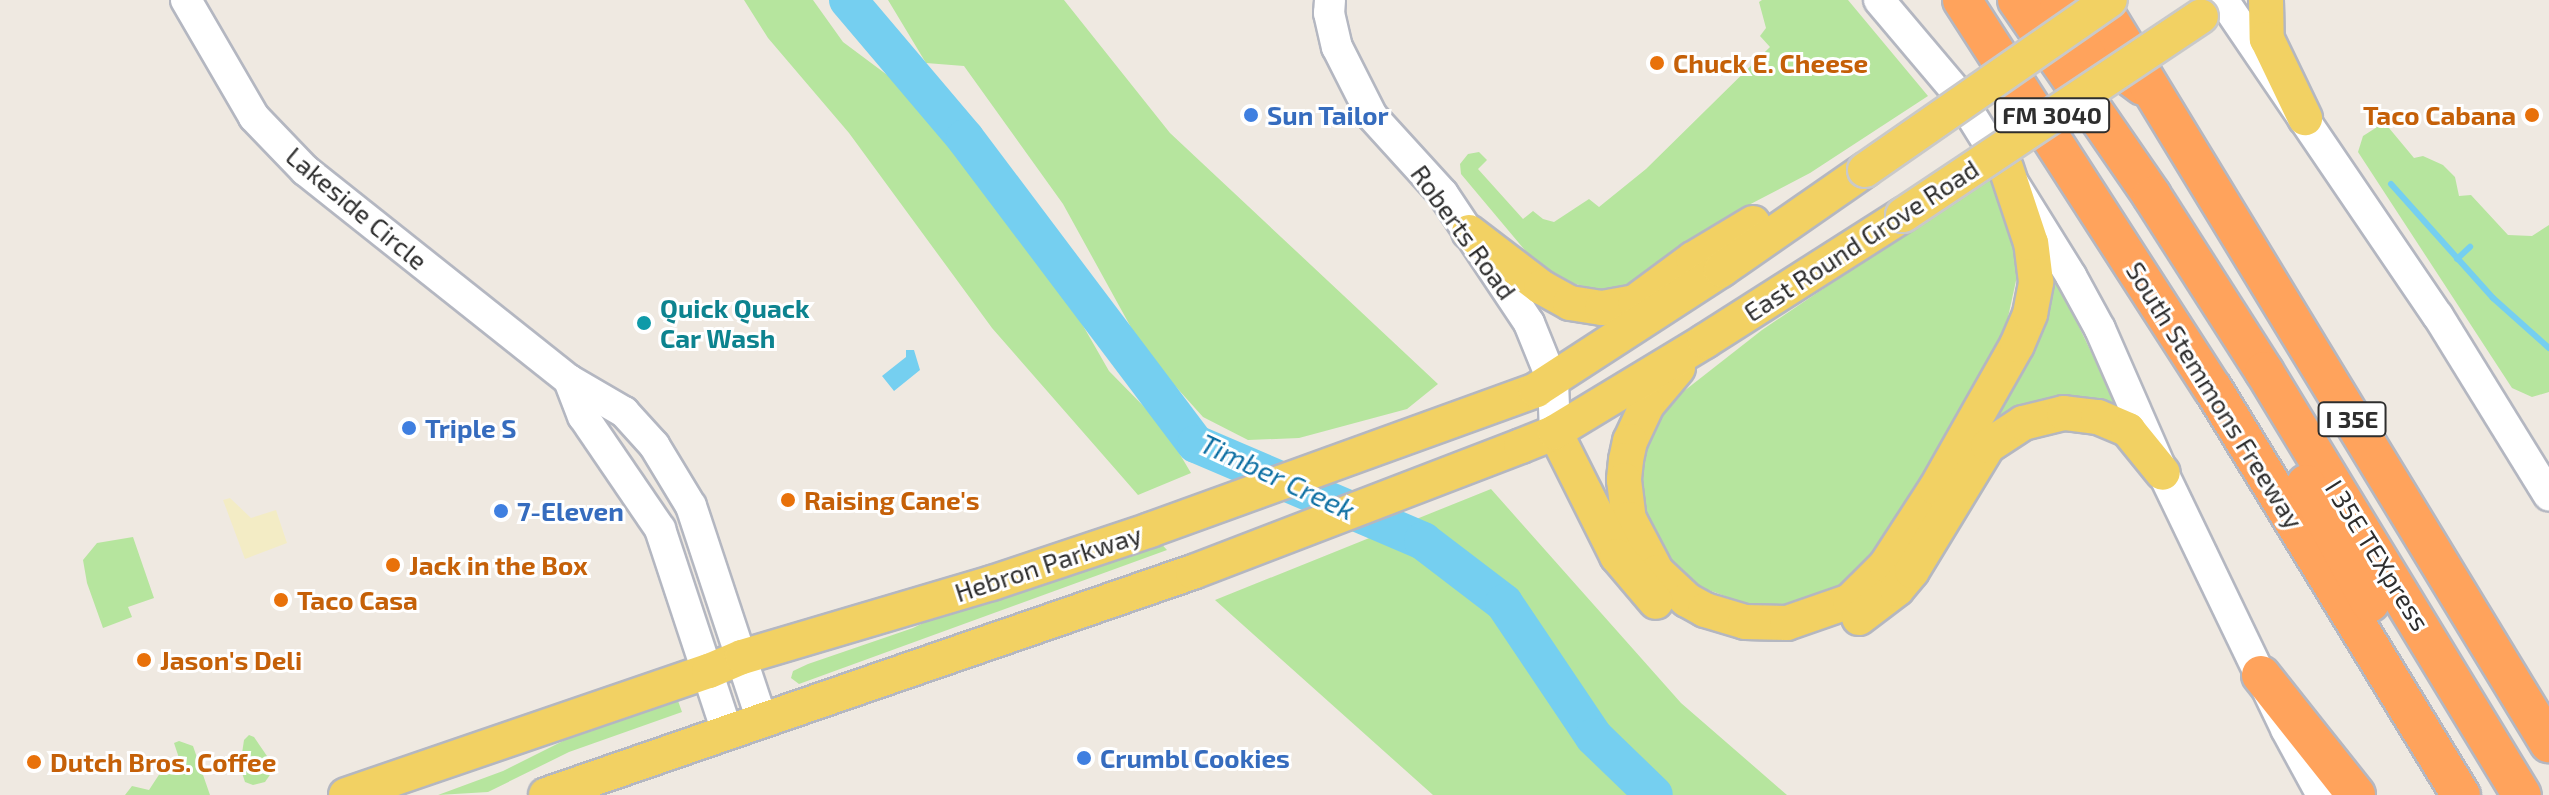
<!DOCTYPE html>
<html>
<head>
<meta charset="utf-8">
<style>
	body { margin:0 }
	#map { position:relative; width:2549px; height:795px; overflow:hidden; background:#efe9e1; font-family:"Exo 2",sans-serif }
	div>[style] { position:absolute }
	.green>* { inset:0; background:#b6e59e }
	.sand>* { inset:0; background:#f3ecc5 }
	.water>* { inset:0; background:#75cff0 }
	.stream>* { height:6px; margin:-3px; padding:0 3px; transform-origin:3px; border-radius:3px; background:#75cff0 }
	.river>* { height:38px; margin:-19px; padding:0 19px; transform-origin:19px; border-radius:19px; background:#75cff0 }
	.roads { filter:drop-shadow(2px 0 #b4b7c1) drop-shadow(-2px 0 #b4b7c1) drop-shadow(0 2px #b4b7c1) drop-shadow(0 -2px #b4b7c1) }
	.secondary>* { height:30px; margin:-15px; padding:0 15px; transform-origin:15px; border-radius:15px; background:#fff }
	.primary>* { height:34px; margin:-17px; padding:0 17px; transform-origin:17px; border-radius:17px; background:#f2d163 }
	.highway>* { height:38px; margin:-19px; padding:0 19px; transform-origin:19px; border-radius:19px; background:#ffa35c }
	.bridges { filter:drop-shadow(2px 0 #c9c9c9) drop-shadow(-2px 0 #c9c9c9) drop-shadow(0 2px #c9c9c9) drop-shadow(0 -2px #c9c9c9) }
	.primary-bridge>* { height:34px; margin:-17px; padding:0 17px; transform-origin:17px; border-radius:17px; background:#f2d163 }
	.dots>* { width:22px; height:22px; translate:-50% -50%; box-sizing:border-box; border:4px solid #fff; border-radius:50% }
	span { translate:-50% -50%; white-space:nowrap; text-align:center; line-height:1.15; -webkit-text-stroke:6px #fff; paint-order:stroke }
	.shield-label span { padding:2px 6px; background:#fff; border:2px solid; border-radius:6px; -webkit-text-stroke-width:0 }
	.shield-label { font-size:24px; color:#2e2e2e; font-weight:700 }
	.food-label { font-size:26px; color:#c56008; font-weight:700 }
	.left { translate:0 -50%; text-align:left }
	.right { translate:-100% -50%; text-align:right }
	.shop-label { font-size:26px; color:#366cbe; font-weight:700 }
	.street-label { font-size:26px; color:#2e2e2e }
	.culture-label { font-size:26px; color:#0d838f; font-weight:700 }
	.water-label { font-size:28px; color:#0d6fa3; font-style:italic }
</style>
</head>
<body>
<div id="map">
	<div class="green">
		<i style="clip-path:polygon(744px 0,813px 0,843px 42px,906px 89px,967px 156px,1070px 303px,1109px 371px,1163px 426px,1191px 473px,1138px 495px,992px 328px,849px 133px,768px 38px)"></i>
		<i style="clip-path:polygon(888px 0,1064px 0,1170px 133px,1438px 384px,1407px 409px,1299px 438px,1248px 440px,1203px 417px,1168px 378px,1133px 331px,1063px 204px,964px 66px,926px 63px)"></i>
		<i style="clip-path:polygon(1762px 0,1848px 0,1928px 96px,1810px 173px,1741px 209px,1643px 276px,1610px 292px,1566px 282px,1528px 254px,1461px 174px,1460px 164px,1468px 154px,1479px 152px,1487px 160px,1478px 169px,1523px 219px,1533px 211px,1543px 219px,1554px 222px,1589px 199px,1599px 207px,1646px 169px,1770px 47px,1760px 36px,1766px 28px,1759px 2px)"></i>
		<i style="clip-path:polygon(2399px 113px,2404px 116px,2389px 128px,2414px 158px,2423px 156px,2443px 165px,2455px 177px,2459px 196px,2471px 195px,2508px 235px,2532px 236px,2549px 225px,2549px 392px,2532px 397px,2512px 388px,2358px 152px,2363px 136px)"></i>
		<i style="clip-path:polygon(1989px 177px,2010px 214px,2019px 267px,2003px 340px,1862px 582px,1815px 608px,1749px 605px,1695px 585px,1658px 545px,1640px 510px,1641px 456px,1670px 402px,1762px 330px)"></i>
		<i style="clip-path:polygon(2047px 275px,2059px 285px,2118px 408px,1969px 447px)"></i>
		<i style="clip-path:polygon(1491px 489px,1681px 703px,1787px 795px,1433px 795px,1215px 600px)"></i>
		<i style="clip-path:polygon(133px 537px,154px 598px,128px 607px,132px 617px,103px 628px,87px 583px,83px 560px,97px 543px)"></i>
		<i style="clip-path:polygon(1156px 538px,1167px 550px,799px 684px,791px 678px,793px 671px,808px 664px,913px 628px,968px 601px)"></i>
		<i style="clip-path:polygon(677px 698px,682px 712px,569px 752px,488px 792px,438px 795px,503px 771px,579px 733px)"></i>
		<i style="clip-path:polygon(249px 735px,254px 737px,269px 759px,272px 772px,265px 782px,253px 785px,245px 782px,240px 767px,244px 740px)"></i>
		<i style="clip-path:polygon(179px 741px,193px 746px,210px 795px,125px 795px,132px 786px,149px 790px,164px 767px,180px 761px,174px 743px)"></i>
	</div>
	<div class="sand">
		<i style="clip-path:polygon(230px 498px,251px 518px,276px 510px,287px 543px,245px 559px,223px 500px)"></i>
	</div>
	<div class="water">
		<i style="clip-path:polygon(906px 350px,914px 350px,920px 370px,894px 391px,882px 376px,906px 357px)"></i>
	</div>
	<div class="stream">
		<i style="left:2391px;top:184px;width:153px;rotate:48.2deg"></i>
		<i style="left:2493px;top:298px;width:75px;rotate:41.8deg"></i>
		<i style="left:2457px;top:259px;width:18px;rotate:-43deg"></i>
	</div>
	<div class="river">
		<i style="left:848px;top:0;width:181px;rotate:49.7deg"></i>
		<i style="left:965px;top:138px;width:383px;rotate:53deg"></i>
		<i style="left:1196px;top:444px;width:247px;rotate:23.1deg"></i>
		<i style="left:1423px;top:541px;width:102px;rotate:37.4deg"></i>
		<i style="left:1504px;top:603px;width:161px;rotate:56.1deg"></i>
		<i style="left:1594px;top:737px;width:83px;rotate:44deg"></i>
	</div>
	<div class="roads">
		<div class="secondary">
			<i style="left:186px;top:0;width:135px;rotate:59.8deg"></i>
			<i style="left:254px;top:117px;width:74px;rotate:46.1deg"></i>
			<i style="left:305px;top:170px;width:337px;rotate:38.5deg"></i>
			<i style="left:569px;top:380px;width:64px;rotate:30.2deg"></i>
			<i style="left:624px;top:412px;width:45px;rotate:47.7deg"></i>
			<i style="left:654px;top:445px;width:71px;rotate:58.8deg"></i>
			<i style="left:691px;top:506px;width:226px;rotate:71.7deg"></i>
			<i style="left:1330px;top:0;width:13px;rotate:94deg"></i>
			<i style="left:1329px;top:13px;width:35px;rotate:77deg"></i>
			<i style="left:1337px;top:47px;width:77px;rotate:63.1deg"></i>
			<i style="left:1372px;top:116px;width:105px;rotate:47.7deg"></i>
			<i style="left:1443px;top:194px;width:155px;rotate:56.3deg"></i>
			<i style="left:1529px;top:323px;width:64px;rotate:67.9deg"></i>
			<i style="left:1553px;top:382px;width:50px;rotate:87.7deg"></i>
			<i style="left:1879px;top:0;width:119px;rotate:49.8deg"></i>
			<i style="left:1956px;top:91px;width:218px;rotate:58.1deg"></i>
			<i style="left:2071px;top:276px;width:60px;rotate:61.3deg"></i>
			<i style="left:2100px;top:329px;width:157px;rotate:66.4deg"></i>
			<i style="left:2163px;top:473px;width:284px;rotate:64.3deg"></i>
			<i style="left:2286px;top:729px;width:75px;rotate:61.4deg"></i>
			<i style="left:2223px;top:0;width:382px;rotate:55.8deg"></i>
			<i style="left:2438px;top:316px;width:211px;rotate:58.3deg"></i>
			<i style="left:569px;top:380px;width:39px;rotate:69deg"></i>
			<i style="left:583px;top:416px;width:137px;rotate:55.7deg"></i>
			<i style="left:660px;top:529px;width:214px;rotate:71.7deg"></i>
		</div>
		<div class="primary">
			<i style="left:2266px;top:0;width:39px;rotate:89deg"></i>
			<i style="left:2267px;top:39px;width:88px;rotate:64.3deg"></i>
			<i style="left:1469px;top:232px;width:91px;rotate:37.4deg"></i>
			<i style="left:1541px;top:287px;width:33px;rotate:29deg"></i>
			<i style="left:1570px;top:303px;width:32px;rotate:9deg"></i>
			<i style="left:1602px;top:308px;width:34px;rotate:-10deg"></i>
			<i style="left:1635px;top:302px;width:72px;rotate:-36.6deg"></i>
			<i style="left:1693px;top:259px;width:70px;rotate:-31deg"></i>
			<i style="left:1678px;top:368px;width:48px;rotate:130deg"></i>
			<i style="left:1647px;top:405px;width:40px;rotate:115deg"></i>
			<i style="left:1630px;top:441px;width:19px;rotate:102deg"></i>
			<i style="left:1626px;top:460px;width:20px;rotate:96deg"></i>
			<i style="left:1624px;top:480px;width:39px;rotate:83deg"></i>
			<i style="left:1629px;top:519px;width:60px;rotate:62.2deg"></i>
			<i style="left:1657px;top:572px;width:41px;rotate:43deg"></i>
			<i style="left:1687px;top:600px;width:21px;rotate:29deg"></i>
			<i style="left:1705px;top:610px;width:42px;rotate:16.7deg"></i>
			<i style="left:1745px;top:622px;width:42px;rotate:1.4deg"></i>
			<i style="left:1787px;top:623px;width:67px;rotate:-19.2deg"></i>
			<i style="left:1850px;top:601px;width:51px;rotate:-45deg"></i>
			<i style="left:1886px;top:565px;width:92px;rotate:-57deg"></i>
			<i style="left:1936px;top:488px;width:164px;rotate:-60.5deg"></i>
			<i style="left:2017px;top:345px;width:34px;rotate:-67deg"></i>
			<i style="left:2030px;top:314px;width:33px;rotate:-79deg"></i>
			<i style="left:2036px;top:282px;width:39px;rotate:-97deg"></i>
			<i style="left:2031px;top:243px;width:79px;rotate:-108.4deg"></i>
			<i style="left:1555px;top:432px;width:139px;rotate:63.4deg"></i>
			<i style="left:1617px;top:556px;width:60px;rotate:49.7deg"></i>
			<i style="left:1859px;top:618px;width:48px;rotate:-37.3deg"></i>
			<i style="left:1897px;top:589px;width:23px;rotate:-50deg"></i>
			<i style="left:1912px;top:571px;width:146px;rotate:-58.7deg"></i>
			<i style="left:1988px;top:446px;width:42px;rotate:-33.3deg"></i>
			<i style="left:2023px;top:423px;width:42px;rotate:-13.7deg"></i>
			<i style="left:2064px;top:413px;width:34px;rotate:7deg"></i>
			<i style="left:2098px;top:417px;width:33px;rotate:23deg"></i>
			<i style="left:2128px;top:430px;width:55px;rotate:50.9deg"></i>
			<i style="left:346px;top:795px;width:384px;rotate:-18.9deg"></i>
			<i style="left:709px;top:671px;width:36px;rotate:-23deg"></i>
			<i style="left:742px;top:657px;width:261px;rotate:-16.5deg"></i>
			<i style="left:992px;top:583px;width:167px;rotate:-18.5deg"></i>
			<i style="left:1150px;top:530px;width:411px;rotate:-19.9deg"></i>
			<i style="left:1536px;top:390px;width:221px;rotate:-33deg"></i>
			<i style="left:1721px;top:270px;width:175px;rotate:-34.8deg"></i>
			<i style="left:546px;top:795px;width:684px;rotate:-19.02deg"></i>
			<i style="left:1193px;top:572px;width:351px;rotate:-21deg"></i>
			<i style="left:1521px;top:446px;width:37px;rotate:-22deg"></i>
			<i style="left:1555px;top:432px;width:175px;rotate:-31.2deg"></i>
			<i style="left:1705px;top:341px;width:235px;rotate:-32.5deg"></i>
		</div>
		<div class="highway">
			<i style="left:1962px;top:0;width:463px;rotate:57.2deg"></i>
			<i style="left:2213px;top:389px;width:476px;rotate:58.6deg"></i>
			<i style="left:2017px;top:0;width:238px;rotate:55.4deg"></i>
			<i style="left:2152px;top:196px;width:208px;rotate:57.4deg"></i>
			<i style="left:2264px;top:371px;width:496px;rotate:58.7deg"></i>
			<i style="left:2059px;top:0;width:60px;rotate:55.2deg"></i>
			<i style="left:2093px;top:49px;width:62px;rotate:36.5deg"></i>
			<i style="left:2097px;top:0;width:870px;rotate:58.69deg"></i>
			<i style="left:2306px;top:484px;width:135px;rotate:61.7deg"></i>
			<i style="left:2261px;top:675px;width:153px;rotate:51.6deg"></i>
		</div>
	</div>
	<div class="bridges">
		<div class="primary-bridge">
			<i style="left:1865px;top:170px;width:298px;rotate:-34.8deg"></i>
			<i style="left:1903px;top:215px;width:358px;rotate:-33.7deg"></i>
		</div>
	</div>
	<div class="dots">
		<i style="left:1657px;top:63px;background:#e8710a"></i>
		<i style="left:1251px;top:115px;background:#3f7fe0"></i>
		<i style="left:2532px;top:115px;background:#e8710a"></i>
		<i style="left:644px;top:323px;background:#0f9aa8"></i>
		<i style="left:409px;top:428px;background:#3f7fe0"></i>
		<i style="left:788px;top:500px;background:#e8710a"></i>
		<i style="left:501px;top:511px;background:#3f7fe0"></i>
		<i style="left:393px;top:565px;background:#e8710a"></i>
		<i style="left:281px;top:600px;background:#e8710a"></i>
		<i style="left:144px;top:660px;background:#e8710a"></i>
		<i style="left:1084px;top:758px;background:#3f7fe0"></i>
		<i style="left:34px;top:762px;background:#e8710a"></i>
	</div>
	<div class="shield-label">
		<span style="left:2052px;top:115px">FM 3040</span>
		<span style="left:2352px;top:419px">I 35E</span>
	</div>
	<div class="food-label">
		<span class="left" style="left:1673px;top:63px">Chuck E. Cheese</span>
		<span class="right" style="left:2516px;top:115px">Taco Cabana</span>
		<span class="left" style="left:804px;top:500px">Raising Cane's</span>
		<span class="left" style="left:409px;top:565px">Jack in the Box</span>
		<span class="left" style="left:297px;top:600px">Taco Casa</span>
		<span class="left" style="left:160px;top:660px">Jason's Deli</span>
		<span class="left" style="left:50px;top:762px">Dutch Bros. Coffee</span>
	</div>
	<div class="shop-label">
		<span class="left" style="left:1267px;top:115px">Sun Tailor</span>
		<span class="left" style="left:425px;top:428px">Triple S</span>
		<span class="left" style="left:517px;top:511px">7-Eleven</span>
		<span class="left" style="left:1100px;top:758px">Crumbl Cookies</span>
	</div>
	<div class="street-label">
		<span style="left:357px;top:208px;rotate:40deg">Lakeside Circle</span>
		<span style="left:1464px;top:232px;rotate:54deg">Roberts Road</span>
		<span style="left:1861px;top:240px;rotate:-33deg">East Round Grove Road</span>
		<span style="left:2215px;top:395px;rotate:58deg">South Stemmons Freeway</span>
		<span style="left:2378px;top:555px;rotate:58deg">I 35E TEXpress</span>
		<span style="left:1048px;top:563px;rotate:-18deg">Hebron Parkway</span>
	</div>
	<div class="culture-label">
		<span class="left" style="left:660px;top:323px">Quick Quack<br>Car Wash</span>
	</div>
	<div class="water-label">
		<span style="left:1278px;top:476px;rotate:25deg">Timber Creek</span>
	</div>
</div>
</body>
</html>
